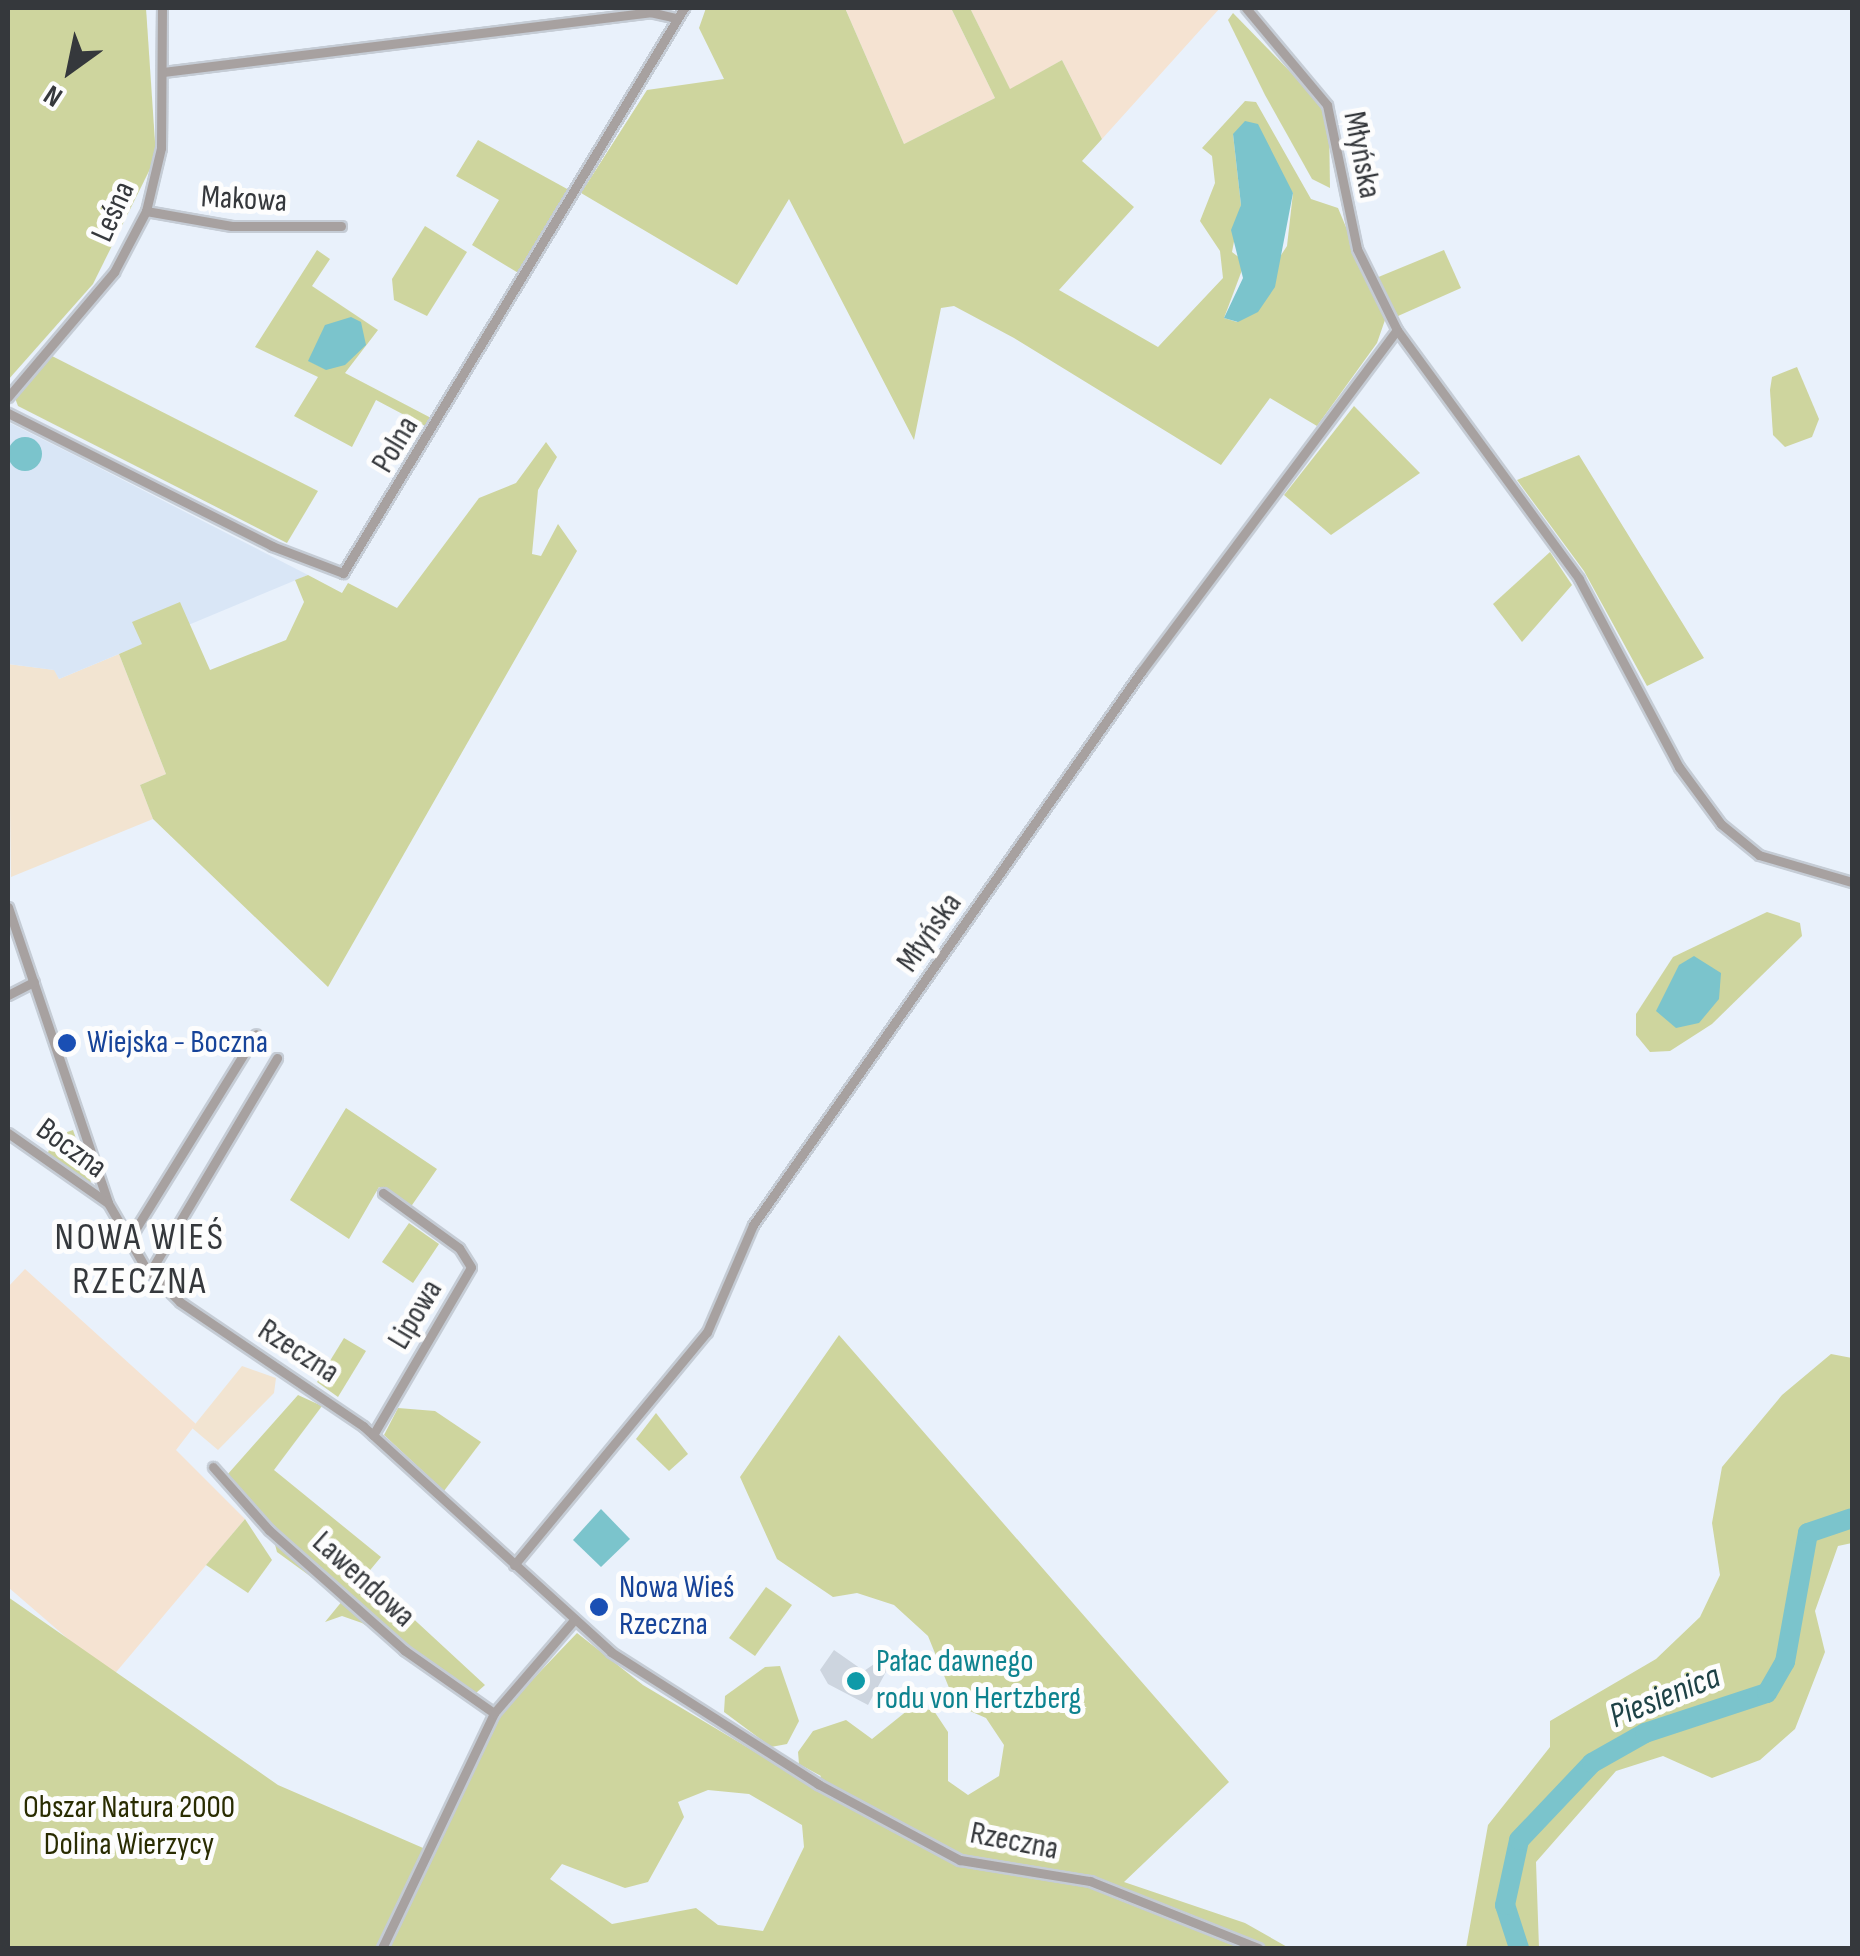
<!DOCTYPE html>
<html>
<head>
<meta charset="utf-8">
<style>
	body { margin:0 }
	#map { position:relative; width:1860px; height:1956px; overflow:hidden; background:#e9f1fb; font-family:"Sofia Sans Condensed",sans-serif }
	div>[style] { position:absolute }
	.commercial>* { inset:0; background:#f2e4d1 }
	.industrial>* { inset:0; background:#f5e3d2 }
	.built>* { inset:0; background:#d9e6f6 }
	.green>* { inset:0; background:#ced59e }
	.water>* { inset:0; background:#7bc4cc }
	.round { border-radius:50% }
	.river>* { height:20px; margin:-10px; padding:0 10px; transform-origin:10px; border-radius:10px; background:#7bc4cc }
	.building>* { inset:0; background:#cdd5df }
	.roads { filter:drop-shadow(2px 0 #c5ccd5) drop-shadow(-2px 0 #c5ccd5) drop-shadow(0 2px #c5ccd5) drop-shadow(0 -2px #c5ccd5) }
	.minor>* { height:9px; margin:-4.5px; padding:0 4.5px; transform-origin:4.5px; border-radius:4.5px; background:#a7a1a0 }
	.dots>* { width:28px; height:28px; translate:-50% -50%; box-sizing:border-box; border:5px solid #fdfdfd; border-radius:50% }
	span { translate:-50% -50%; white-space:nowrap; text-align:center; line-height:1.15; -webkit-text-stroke:10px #fdfdfd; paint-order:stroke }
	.street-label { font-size:32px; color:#35383c }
	.transit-label { font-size:32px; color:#164399 }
	.left { translate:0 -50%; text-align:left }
	.culture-label { font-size:32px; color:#0d838f }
	.park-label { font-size:32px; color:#292c01 }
	.water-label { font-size:35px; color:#1e4246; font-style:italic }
	.quarter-label { font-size:38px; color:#35383c; letter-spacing:2.5px }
	.frame { position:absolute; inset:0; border:10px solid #35383c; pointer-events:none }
	.north { position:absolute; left:20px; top:20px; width:100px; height:100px; -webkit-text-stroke:8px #fdfdfd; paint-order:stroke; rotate:213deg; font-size:28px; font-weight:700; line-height:40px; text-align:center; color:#35383c }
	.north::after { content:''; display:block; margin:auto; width:35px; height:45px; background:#35383c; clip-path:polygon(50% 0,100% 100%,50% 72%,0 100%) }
</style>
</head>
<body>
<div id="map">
	<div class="commercial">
		<i style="clip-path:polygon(119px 654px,166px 774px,140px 785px,153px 819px,11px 877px,8px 664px,55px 670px,59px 679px)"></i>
		<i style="clip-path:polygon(242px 1366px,276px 1378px,274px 1393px,218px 1450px,192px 1428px)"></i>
	</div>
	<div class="industrial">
		<i style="clip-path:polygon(845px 8px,951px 8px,995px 98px,904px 144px)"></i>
		<i style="clip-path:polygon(970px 8px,1220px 8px,1102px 139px,1062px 60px,1010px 90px)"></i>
		<i style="clip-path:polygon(25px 1269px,196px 1424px,176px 1450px,245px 1519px,112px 1677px,8px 1587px,8px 1287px)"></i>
	</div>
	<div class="built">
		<i style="clip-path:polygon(8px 422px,80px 458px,308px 575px,59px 679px,54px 670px,8px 664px)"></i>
	</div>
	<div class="green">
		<i style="clip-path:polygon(8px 8px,146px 8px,156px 157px,93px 284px,8px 380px)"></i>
		<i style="clip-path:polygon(evenodd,706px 8px,845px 8px,904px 144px,995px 98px,951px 8px,970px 8px,1010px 89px,1062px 60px,1102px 139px,1082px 161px,1134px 207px,1059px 290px,1158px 347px,1223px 278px,1220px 251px,1200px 221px,1215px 183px,1212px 156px,1202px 148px,1245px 101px,1256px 102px,1311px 199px,1338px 208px,1385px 320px,1377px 343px,1317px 426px,1270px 398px,1221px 465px,1014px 338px,954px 306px,941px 308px,914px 440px,789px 199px,737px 285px,581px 193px,647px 90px,724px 79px,699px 28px,706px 8px,1233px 134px,1293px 193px,1287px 246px,1237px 322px,1224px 318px,1245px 262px,1232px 252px,1241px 205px,1233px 134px)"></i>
		<i style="clip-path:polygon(1233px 13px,1317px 99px,1329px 125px,1330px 188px,1312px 179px,1265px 95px,1228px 20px)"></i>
		<i style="clip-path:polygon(478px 140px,569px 190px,520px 274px,472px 245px,499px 200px,456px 176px)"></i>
		<i style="clip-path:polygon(425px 226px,467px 252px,427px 316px,394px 300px,392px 279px)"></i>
		<i style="clip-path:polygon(317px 250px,330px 259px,312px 286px,378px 330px,345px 373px,433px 419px,427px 427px,376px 400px,352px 447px,294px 416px,318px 377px,255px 347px)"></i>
		<i style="clip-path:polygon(1444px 250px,1461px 288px,1398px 316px,1376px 278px)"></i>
		<i style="clip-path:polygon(52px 356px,318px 491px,287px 543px,18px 406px,15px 398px)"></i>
		<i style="clip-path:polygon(1797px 367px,1819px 419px,1812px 437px,1785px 447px,1773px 435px,1770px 390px,1772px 377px)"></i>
		<i style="clip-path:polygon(1354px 406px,1420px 473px,1331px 535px,1284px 495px)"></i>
		<i style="clip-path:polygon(546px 442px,557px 457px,538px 490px,532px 554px,541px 556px,558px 524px,577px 551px,328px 987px,153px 819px,140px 785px,166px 774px,119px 654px,142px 644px,132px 622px,180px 602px,210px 670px,286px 640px,304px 602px,295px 580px,308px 575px,342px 593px,348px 583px,397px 608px,479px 498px,516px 483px)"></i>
		<i style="clip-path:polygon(1579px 455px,1704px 658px,1647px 686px,1584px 571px,1517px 480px)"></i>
		<i style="clip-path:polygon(1550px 552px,1572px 585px,1522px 642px,1493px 604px)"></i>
		<i style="clip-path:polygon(1767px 912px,1800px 923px,1802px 936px,1712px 1024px,1670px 1051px,1650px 1052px,1636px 1035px,1636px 1014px,1673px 957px)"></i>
		<i style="clip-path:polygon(346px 1108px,437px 1169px,410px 1208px,379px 1187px,349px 1239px,290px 1200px)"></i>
		<i style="clip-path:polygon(73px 1130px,93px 1188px,47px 1156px,53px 1137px)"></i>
		<i style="clip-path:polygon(409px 1223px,439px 1244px,413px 1283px,382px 1262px)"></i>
		<i style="clip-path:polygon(evenodd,839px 1335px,1229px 1782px,1124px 1882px,1245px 1923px,1289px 1948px,8px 1948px,8px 1597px,278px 1785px,430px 1851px,495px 1719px,577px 1633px,643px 1685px,814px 1787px,821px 1776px,799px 1764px,798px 1752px,813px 1731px,846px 1720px,872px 1739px,913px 1706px,934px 1711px,948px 1732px,948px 1781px,968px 1795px,999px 1776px,1004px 1745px,986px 1718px,956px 1705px,928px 1636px,894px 1605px,857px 1593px,833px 1597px,777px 1559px,740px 1477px,839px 1335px,708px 1790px,749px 1794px,802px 1825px,804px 1847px,763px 1931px,718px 1925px,696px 1908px,612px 1924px,550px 1879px,562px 1864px,625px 1888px,648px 1882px,684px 1817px,678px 1802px,708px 1790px)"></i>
		<i style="clip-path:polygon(344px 1338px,366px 1351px,338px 1397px,317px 1382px)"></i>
		<i style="clip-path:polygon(1831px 1354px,1852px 1358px,1852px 1543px,1838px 1546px,1815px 1611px,1825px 1652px,1795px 1729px,1760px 1760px,1712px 1778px,1663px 1756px,1616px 1771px,1536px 1862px,1539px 1948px,1466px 1948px,1488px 1825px,1550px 1747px,1550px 1721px,1656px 1659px,1700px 1617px,1720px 1575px,1712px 1523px,1722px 1467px,1782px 1395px)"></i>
		<i style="clip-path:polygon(298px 1395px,322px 1406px,274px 1470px,381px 1557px,366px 1575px,485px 1685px,476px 1693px,362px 1623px,342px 1616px,325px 1622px,343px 1600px,277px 1552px,270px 1526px,227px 1475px)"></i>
		<i style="clip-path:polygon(398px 1408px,435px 1411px,481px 1442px,444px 1491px,384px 1435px)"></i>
		<i style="clip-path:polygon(656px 1413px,688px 1454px,669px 1471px,636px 1439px)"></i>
		<i style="clip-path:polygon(245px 1519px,272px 1560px,248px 1593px,206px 1565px)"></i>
		<i style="clip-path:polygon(766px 1587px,792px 1605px,755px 1656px,729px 1638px)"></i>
		<i style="clip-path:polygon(780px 1666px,799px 1721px,787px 1744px,771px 1747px,724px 1712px,725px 1696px,765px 1667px)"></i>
	</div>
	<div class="water">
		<i style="clip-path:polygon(1245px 121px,1258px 124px,1293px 193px,1275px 287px,1258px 312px,1238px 322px,1224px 318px,1243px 278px,1231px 230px,1241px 205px,1233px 134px)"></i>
		<i style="clip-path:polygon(351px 317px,361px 322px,366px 345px,345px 365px,326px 370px,308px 361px,325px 325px)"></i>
		<i class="round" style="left:8px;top:437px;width:34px;height:34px"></i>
		<i style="clip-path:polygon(1694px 956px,1721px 973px,1719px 999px,1699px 1023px,1676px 1028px,1656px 1011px,1679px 965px)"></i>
		<i style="clip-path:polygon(601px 1509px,630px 1539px,601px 1567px,573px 1540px)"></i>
	</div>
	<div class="river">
		<i style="left:1519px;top:1948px;width:45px;rotate:-108deg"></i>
		<i style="left:1505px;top:1905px;width:66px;rotate:-77.8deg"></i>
		<i style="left:1519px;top:1840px;width:106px;rotate:-46.5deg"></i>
		<i style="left:1592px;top:1763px;width:61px;rotate:-29.5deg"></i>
		<i style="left:1645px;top:1733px;width:128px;rotate:-18.2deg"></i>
		<i style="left:1767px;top:1693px;width:36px;rotate:-60deg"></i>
		<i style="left:1785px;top:1662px;width:131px;rotate:-79.9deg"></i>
		<i style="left:1808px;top:1533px;width:46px;rotate:-18.8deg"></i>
	</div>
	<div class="building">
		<i style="clip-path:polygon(834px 1650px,864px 1671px,877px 1662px,887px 1670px,868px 1705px,828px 1684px,820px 1670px)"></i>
	</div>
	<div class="roads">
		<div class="minor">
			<i style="left:1246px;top:8px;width:126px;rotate:50.1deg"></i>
			<i style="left:1327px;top:105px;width:147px;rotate:78.2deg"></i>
			<i style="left:1357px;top:249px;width:90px;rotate:63.7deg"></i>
			<i style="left:1397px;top:330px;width:308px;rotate:53.8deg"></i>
			<i style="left:1579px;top:579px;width:213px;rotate:62deg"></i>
			<i style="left:1679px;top:767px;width:71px;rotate:53.6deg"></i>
			<i style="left:1721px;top:824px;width:49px;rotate:39.2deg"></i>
			<i style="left:1759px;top:855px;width:97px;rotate:16.2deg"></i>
			<i style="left:163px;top:72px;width:491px;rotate:-7deg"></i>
			<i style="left:650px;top:12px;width:27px;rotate:13deg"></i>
			<i style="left:146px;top:211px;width:87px;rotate:9.9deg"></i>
			<i style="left:232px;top:226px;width:109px"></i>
			<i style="left:8px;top:397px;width:164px;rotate:-49.7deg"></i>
			<i style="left:114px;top:272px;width:69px;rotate:-62.3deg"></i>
			<i style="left:146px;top:211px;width:65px;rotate:-76.6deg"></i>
			<i style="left:161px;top:148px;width:140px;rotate:-89.6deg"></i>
			<i style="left:8px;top:413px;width:296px;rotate:26.7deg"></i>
			<i style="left:272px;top:546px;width:76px;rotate:20.8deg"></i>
			<i style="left:343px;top:573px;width:660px;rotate:-58.89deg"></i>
			<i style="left:8px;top:907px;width:312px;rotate:71.3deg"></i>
			<i style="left:108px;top:1203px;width:74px;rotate:60deg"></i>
			<i style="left:145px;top:1267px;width:49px;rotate:45deg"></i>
			<i style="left:180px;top:1302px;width:221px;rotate:34.1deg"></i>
			<i style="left:363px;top:1426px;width:336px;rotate:42.3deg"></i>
			<i style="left:611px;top:1652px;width:246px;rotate:32.5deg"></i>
			<i style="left:818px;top:1784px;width:161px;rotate:28.2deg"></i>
			<i style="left:960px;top:1860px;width:132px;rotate:9.2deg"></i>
			<i style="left:1090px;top:1881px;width:181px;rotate:21.7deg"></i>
			<i style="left:8px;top:995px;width:29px;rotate:-27deg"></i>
			<i style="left:8px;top:1133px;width:122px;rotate:35deg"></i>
			<i style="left:124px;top:1236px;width:13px;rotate:-29deg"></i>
			<i style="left:135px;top:1230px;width:230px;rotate:-58.3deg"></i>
			<i style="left:150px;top:1272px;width:249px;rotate:-59.3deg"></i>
			<i style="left:373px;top:1435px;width:194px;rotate:-59.7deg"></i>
			<i style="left:471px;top:1267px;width:22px;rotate:-122deg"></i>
			<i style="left:459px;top:1248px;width:94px;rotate:-144.1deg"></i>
			<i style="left:213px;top:1467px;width:84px;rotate:48.4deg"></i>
			<i style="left:269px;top:1530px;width:181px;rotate:41.6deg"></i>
			<i style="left:404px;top:1650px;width:110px;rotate:35deg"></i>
			<i style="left:514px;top:1565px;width:303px;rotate:-50.4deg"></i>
			<i style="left:707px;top:1332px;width:116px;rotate:-66.7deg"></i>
			<i style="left:753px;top:1225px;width:676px;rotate:-54.95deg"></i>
			<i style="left:1141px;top:672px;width:427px;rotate:-53.2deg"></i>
			<i style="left:382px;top:1948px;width:260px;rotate:-64.5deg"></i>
			<i style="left:494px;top:1713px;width:123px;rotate:-49.3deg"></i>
		</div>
	</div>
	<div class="dots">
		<i style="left:67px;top:1043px;background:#1a4fb4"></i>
		<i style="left:599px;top:1607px;background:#1a4fb4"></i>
		<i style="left:856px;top:1681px;background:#0f9aa8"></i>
	</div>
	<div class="street-label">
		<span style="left:1361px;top:155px;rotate:79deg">Młyńska</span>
		<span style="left:244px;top:200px;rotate:3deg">Makowa</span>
		<span style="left:114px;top:212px;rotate:-66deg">Leśna</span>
		<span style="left:396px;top:445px;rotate:-59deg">Polna</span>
		<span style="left:930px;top:933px;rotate:-55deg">Młyńska</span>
		<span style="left:71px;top:1149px;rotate:36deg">Boczna</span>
		<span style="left:416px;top:1315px;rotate:-59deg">Lipowa</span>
		<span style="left:298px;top:1352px;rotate:33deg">Rzeczna</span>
		<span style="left:363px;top:1580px;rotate:42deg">Lawendowa</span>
		<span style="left:1014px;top:1842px;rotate:11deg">Rzeczna</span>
	</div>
	<div class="transit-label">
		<span class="left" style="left:87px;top:1043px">Wiejska - Boczna</span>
		<span class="left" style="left:619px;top:1607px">Nowa Wieś<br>Rzeczna</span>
	</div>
	<div class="culture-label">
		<span class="left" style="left:876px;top:1681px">Pałac dawnego<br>rodu von Hertzberg</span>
	</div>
	<div class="park-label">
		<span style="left:129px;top:1827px">Obszar Natura 2000<br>Dolina Wierzycy</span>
	</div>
	<div class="water-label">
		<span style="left:1665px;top:1697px;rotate:-22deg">Piesienica</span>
	</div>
	<div class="quarter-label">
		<span style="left:140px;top:1260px">NOWA WIEŚ<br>RZECZNA</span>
	</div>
	<div class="frame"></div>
	<div class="north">N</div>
</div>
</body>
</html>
